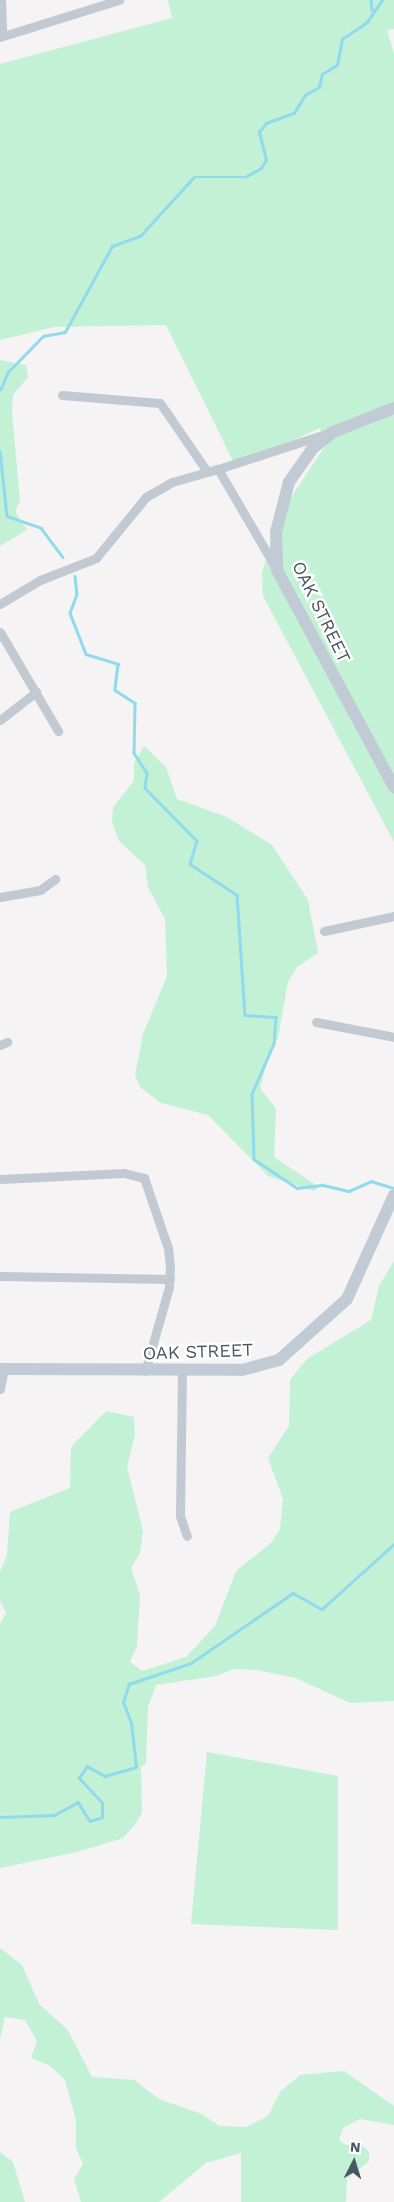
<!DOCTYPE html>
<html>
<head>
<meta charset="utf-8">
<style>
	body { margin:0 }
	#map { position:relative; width:394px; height:2202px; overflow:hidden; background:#f5f3f3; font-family:"Work Sans",sans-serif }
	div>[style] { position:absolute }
	.green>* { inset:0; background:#c3f1d5 }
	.stream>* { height:2.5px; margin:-1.25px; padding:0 1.25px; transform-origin:1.25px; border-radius:1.25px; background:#90daee }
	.street>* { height:9px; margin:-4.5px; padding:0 4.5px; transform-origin:4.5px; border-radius:4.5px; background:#c1cad2 }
	.secondary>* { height:12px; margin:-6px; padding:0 6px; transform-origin:6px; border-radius:6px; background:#c1cbd6 }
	span { translate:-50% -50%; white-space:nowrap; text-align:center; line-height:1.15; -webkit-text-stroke:5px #fff; paint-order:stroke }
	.street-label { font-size:18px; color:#4a5661 }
	.north { position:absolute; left:329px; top:2137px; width:50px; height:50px; -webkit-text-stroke:4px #fff; paint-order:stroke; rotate:5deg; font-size:14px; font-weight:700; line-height:20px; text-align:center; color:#4a5661 }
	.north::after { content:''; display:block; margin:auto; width:18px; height:22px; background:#4a5661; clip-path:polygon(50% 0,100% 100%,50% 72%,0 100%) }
</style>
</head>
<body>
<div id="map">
	<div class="green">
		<i style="clip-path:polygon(168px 0,394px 0,394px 29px,387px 30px,394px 54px,394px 842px,263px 596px,262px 573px,272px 538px,283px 510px,325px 446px,320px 428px,236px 467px,166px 325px,54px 327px,0 340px,0 64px,172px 18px)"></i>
		<i style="clip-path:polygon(0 360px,26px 365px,28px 377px,13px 395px,12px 412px,20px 501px,15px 511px,27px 530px,0 546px)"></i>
		<i style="clip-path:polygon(144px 746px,166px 767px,177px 799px,227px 817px,272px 845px,308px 900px,318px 953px,297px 967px,288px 982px,278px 1038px,270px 1051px,260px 1088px,276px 1109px,274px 1157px,319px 1187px,314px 1191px,268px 1176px,208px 1115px,161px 1103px,140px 1087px,135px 1075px,143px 1034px,167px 976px,165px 919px,148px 887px,145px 865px,119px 841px,112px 822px,113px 807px,134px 781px,134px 763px)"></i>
		<i style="clip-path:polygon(394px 1261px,394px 1701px,350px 1703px,296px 1678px,257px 1670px,234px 1669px,216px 1676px,156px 1685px,148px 1707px,146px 1764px,141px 1766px,142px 1813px,133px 1827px,123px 1838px,77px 1852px,0 1868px,0 1624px,6px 1613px,0 1601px,0 1572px,7px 1555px,10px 1512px,70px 1488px,71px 1447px,106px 1411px,134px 1417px,135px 1435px,127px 1467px,143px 1531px,140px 1553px,131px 1568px,140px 1595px,137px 1646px,130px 1662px,142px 1671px,186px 1657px,215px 1626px,236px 1571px,271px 1543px,280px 1529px,283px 1499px,268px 1458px,289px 1426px,290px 1380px,307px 1359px,371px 1320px,379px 1286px)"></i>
		<i style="clip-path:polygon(207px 1752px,338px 1776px,338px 1930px,191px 1924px)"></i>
		<i style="clip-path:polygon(0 1948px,22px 1965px,39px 2004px,68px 2030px,92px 2077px,134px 2080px,159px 2099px,202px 2114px,219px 2126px,246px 2127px,268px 2116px,280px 2092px,300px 2075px,344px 2071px,394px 2106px,394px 2125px,360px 2119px,343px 2128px,339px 2140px,346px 2145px,361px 2144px,369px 2152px,369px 2161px,347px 2179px,346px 2202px,241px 2202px,241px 2153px,206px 2163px,159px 2202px,81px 2202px,74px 2179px,83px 2164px,76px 2148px,76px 2120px,65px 2080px,49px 2065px,31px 2058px,37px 2041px,25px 2020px,5px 2017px,0 2040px)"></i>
		<i style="clip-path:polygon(0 2152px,13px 2162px,25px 2202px,0 2202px)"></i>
	</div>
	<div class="stream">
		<i style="left:371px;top:0;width:10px;rotate:84deg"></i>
		<i style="left:0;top:390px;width:20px;rotate:-66deg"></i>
		<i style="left:8px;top:372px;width:50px;rotate:-45.8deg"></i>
		<i style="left:43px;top:336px;width:22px;rotate:-10deg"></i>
		<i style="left:65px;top:332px;width:98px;rotate:-61.3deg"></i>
		<i style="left:112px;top:246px;width:30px;rotate:-20deg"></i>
		<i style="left:140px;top:236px;width:80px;rotate:-47.5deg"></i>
		<i style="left:194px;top:177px;width:51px"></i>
		<i style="left:245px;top:177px;width:18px;rotate:-29deg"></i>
		<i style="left:261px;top:168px;width:9px;rotate:-58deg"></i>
		<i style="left:266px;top:160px;width:29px;rotate:-104deg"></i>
		<i style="left:259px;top:132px;width:11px;rotate:-52deg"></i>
		<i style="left:266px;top:123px;width:30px;rotate:-20deg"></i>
		<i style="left:294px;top:113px;width:21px;rotate:-59deg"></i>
		<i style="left:305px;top:95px;width:16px;rotate:-30deg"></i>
		<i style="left:319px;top:87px;width:13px;rotate:-77deg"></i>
		<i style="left:322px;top:74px;width:17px;rotate:-31deg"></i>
		<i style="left:337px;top:65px;width:26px;rotate:-79deg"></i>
		<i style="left:342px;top:39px;width:30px;rotate:-34deg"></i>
		<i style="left:367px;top:22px;width:27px;rotate:-56deg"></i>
		<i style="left:0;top:451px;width:65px;rotate:83.9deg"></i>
		<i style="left:7px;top:516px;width:36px;rotate:19deg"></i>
		<i style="left:41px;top:528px;width:36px;rotate:53deg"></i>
		<i style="left:75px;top:576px;width:18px;rotate:84deg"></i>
		<i style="left:77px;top:594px;width:20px;rotate:110deg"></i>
		<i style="left:70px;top:613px;width:44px;rotate:68.7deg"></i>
		<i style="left:86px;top:654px;width:34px;rotate:17deg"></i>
		<i style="left:118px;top:664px;width:26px;rotate:97deg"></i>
		<i style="left:115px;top:690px;width:24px;rotate:33deg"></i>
		<i style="left:135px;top:703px;width:50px;rotate:91.1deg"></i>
		<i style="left:134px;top:753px;width:24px;rotate:57deg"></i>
		<i style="left:147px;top:773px;width:15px;rotate:98deg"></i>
		<i style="left:145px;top:788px;width:74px;rotate:45.5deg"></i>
		<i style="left:197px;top:841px;width:24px;rotate:107deg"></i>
		<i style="left:190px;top:864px;width:56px;rotate:33.4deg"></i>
		<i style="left:237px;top:895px;width:120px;rotate:86.2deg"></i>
		<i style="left:245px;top:1015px;width:31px;rotate:4deg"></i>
		<i style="left:276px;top:1017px;width:27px;rotate:94deg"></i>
		<i style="left:274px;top:1044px;width:55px;rotate:113.7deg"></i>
		<i style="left:252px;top:1094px;width:65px;rotate:88.2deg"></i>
		<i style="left:254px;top:1159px;width:52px;rotate:34deg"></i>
		<i style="left:297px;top:1188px;width:26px;rotate:-7deg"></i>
		<i style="left:323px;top:1185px;width:27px;rotate:13deg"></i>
		<i style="left:349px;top:1191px;width:24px;rotate:-24deg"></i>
		<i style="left:371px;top:1181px;width:24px;rotate:17deg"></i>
		<i style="left:0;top:1817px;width:54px;rotate:-2.1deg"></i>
		<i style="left:54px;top:1815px;width:27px;rotate:-28deg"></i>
		<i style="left:78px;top:1802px;width:22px;rotate:58deg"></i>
		<i style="left:90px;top:1821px;width:13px;rotate:-18deg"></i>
		<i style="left:102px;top:1817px;width:14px;rotate:-90deg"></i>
		<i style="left:102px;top:1803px;width:34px;rotate:-133deg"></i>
		<i style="left:79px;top:1778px;width:14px;rotate:-56deg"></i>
		<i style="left:87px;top:1766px;width:21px;rotate:29deg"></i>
		<i style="left:105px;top:1776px;width:32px;rotate:-16deg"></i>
		<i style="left:136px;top:1767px;width:44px;rotate:-96.5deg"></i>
		<i style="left:131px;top:1723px;width:22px;rotate:-111deg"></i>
		<i style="left:123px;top:1702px;width:19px;rotate:-72deg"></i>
		<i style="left:129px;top:1684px;width:65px;rotate:-18.7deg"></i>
		<i style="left:191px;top:1663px;width:124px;rotate:-34.5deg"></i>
		<i style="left:293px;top:1593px;width:33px;rotate:29deg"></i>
		<i style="left:322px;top:1609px;width:97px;rotate:-42.1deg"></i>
	</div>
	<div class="street">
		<i style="left:1px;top:0;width:36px;rotate:88deg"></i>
		<i style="left:0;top:37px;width:125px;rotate:-17.3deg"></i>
		<i style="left:62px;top:395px;width:98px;rotate:4.7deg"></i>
		<i style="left:160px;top:403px;width:81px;rotate:55.5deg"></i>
		<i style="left:277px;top:570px;width:117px;rotate:-120.3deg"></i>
		<i style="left:218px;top:469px;width:114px;rotate:-18deg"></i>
		<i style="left:0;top:604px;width:47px;rotate:-31deg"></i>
		<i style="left:40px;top:580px;width:60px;rotate:-21.4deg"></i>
		<i style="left:96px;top:558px;width:79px;rotate:-50.7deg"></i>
		<i style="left:146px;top:497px;width:30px;rotate:-30deg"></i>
		<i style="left:172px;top:482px;width:48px;rotate:-15.8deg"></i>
		<i style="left:0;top:632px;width:115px;rotate:59.6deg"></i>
		<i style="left:0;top:720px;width:46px;rotate:-37.9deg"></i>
		<i style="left:0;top:897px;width:41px;rotate:-9.9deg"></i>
		<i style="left:40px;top:890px;width:19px;rotate:-36deg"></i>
		<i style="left:324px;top:931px;width:72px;rotate:-12.1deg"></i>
		<i style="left:316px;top:1022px;width:79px;rotate:10.9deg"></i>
		<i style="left:0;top:1045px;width:8px;rotate:-23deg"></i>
		<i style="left:0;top:1179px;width:124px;rotate:-2.8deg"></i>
		<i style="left:124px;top:1173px;width:21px;rotate:14deg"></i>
		<i style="left:144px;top:1178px;width:74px;rotate:71.1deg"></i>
		<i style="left:168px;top:1248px;width:18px;rotate:84deg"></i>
		<i style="left:170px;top:1266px;width:21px;rotate:93deg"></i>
		<i style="left:169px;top:1287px;width:87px;rotate:105.9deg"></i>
		<i style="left:0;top:1276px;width:170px;rotate:1deg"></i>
		<i style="left:182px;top:1371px;width:145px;rotate:90.8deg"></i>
		<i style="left:180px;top:1516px;width:21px;rotate:71deg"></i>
		<i style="left:0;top:1389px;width:20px;rotate:-79deg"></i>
	</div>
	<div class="secondary">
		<i style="left:394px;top:408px;width:66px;rotate:158.5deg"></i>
		<i style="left:333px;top:432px;width:26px;rotate:141deg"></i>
		<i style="left:313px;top:448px;width:42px;rotate:125.2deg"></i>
		<i style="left:289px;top:482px;width:52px;rotate:104.6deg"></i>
		<i style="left:276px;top:532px;width:38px;rotate:88deg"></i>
		<i style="left:277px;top:570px;width:247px;rotate:61.7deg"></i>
		<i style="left:0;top:1369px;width:242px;rotate:0.2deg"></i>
		<i style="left:242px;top:1370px;width:38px;rotate:-15deg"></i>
		<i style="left:279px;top:1360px;width:91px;rotate:-41.9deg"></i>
		<i style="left:347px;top:1299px;width:114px;rotate:-65.7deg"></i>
	</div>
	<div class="street-label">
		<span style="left:321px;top:612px;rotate:64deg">OAK STREET</span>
		<span style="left:198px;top:1352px;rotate:-2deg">OAK STREET</span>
	</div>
	<div class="north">N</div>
</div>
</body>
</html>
